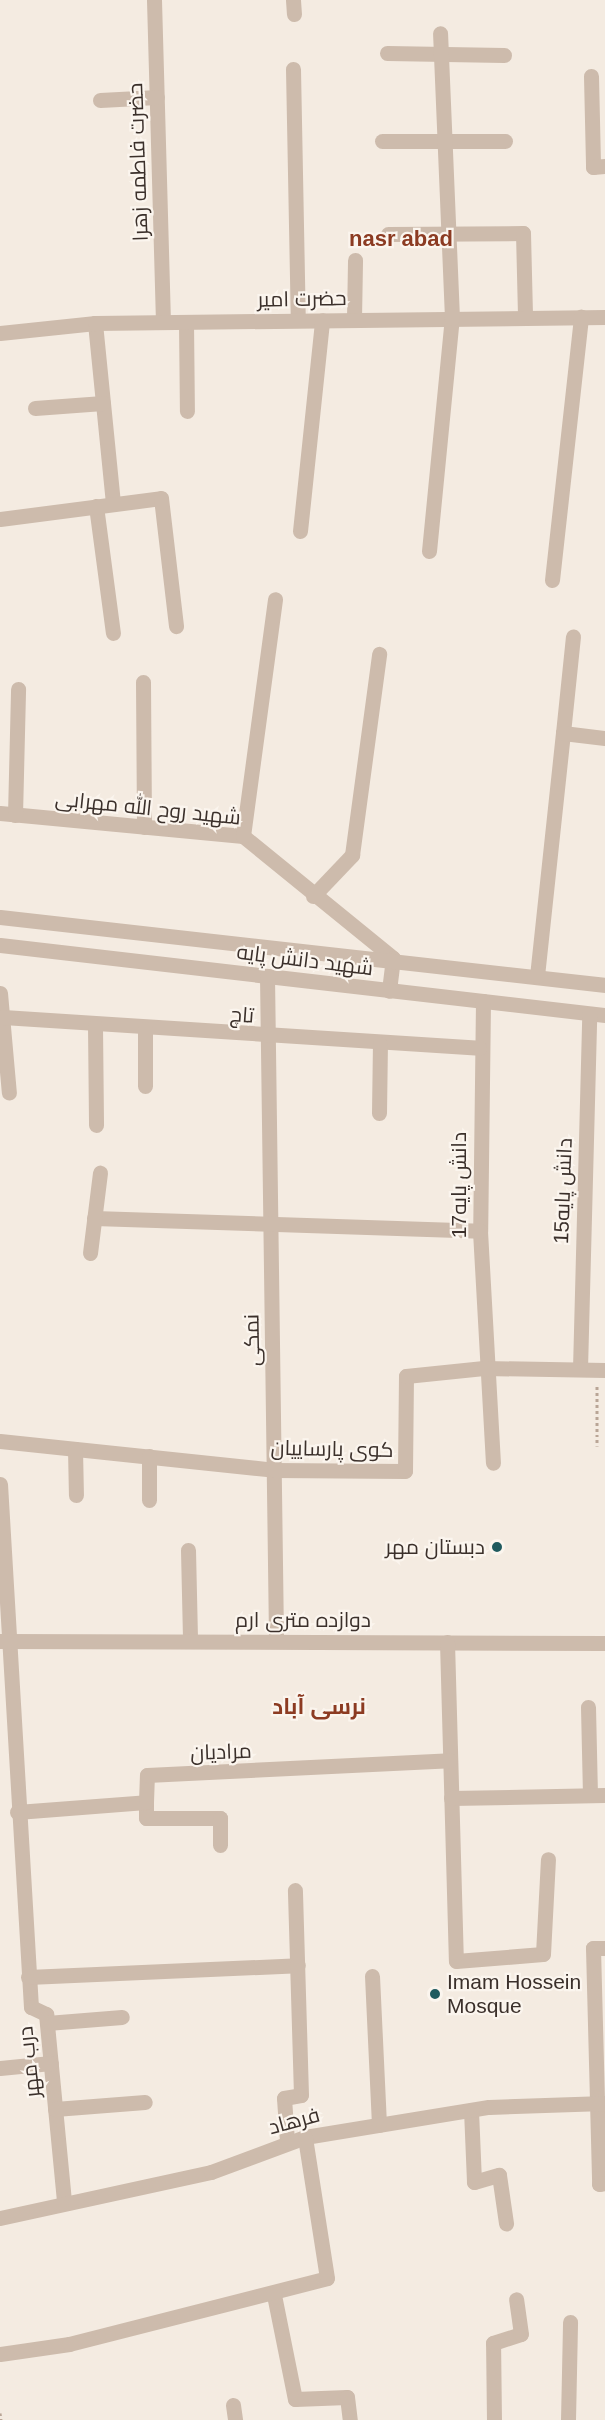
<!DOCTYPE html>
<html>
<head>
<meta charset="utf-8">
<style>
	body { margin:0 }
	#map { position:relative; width:605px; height:2420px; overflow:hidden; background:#f4ebe1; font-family:Arial,Cairo,sans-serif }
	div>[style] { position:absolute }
	.path>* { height:3px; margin-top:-1.5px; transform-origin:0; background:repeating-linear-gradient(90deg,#b9a596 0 3px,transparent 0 6px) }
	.minor>* { height:15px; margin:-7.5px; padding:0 7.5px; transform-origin:7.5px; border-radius:7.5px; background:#cdbbac }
	.dots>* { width:16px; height:16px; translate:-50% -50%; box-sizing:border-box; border:3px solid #fbf5ee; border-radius:50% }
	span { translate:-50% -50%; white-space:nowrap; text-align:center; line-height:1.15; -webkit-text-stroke:4.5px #fbf5ee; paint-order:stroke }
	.street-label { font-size:21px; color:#3b302b }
	.poi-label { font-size:21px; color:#3b302b }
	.right { translate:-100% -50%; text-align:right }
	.left { translate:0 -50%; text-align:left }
	.neighbourhood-label { font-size:22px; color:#8c3b22; font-weight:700 }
</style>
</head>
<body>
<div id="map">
	<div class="path">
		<i style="left:597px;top:1386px;width:60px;rotate:90deg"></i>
		<i style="left:0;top:2413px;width:7px;rotate:82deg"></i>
	</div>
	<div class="minor">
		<i style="left:154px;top:0;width:322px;rotate:88.4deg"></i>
		<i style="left:293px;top:0;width:14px;rotate:86deg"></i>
		<i style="left:387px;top:53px;width:117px;rotate:1deg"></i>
		<i style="left:293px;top:69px;width:251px;rotate:88.9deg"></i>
		<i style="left:591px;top:76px;width:91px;rotate:88.7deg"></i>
		<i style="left:593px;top:167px;width:12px;rotate:-5deg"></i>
		<i style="left:100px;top:100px;width:57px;rotate:-3deg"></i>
		<i style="left:382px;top:141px;width:123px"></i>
		<i style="left:388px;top:234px;width:135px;rotate:-0.4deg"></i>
		<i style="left:523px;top:233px;width:84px;rotate:88.6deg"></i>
		<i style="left:354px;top:319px;width:59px;rotate:-89deg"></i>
		<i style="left:186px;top:322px;width:89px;rotate:89.4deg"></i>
		<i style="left:95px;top:323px;width:182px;rotate:84.3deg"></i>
		<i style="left:0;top:333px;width:96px;rotate:-6deg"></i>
		<i style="left:95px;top:323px;width:510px;rotate:-0.67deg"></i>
		<i style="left:35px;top:408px;width:68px;rotate:-4.2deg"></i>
		<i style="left:96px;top:506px;width:128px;rotate:82.4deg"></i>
		<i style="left:0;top:519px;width:162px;rotate:-7.4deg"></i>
		<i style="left:161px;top:498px;width:129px;rotate:83.3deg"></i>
		<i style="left:300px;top:531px;width:212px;rotate:-84deg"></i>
		<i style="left:429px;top:551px;width:234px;rotate:-84.4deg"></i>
		<i style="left:452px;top:318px;width:285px;rotate:-92.4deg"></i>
		<i style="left:552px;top:580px;width:265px;rotate:-83.7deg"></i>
		<i style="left:143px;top:682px;width:145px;rotate:89.6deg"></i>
		<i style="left:563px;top:733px;width:97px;rotate:-84.1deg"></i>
		<i style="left:0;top:813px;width:244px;rotate:5.4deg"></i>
		<i style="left:243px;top:836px;width:193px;rotate:39.1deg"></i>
		<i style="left:393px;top:958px;width:33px;rotate:97deg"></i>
		<i style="left:15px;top:815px;width:126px;rotate:-88.6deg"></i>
		<i style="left:243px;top:836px;width:239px;rotate:-82.3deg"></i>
		<i style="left:313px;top:896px;width:57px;rotate:-46.4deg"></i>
		<i style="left:352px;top:855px;width:203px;rotate:-82.3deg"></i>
		<i style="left:0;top:917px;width:609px;rotate:6.41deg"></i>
		<i style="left:0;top:945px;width:609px;rotate:6.6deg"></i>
		<i style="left:267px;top:976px;width:665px;rotate:89.22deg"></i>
		<i style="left:537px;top:976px;width:244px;rotate:-83.9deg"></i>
		<i style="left:563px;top:733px;width:42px;rotate:6.8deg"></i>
		<i style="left:0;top:993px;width:100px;rotate:84.9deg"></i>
		<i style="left:483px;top:1001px;width:230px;rotate:90.7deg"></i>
		<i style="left:480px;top:1231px;width:232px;rotate:86.8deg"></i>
		<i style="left:3px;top:1017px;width:477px;rotate:3.7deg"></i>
		<i style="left:95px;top:1026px;width:99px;rotate:89.4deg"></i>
		<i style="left:145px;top:1029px;width:57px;rotate:90deg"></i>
		<i style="left:379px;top:1113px;width:69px;rotate:-89.2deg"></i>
		<i style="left:94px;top:1218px;width:386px;rotate:1.9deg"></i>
		<i style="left:90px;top:1253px;width:81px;rotate:-82.9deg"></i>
		<i style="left:580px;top:1369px;width:355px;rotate:-88.5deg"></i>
		<i style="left:0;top:1441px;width:276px;rotate:6deg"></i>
		<i style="left:274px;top:1470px;width:131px;rotate:0.4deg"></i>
		<i style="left:405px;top:1471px;width:95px;rotate:-89.4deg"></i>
		<i style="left:406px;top:1376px;width:78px;rotate:-5.9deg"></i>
		<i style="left:484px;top:1368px;width:121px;rotate:0.9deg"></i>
		<i style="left:75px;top:1449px;width:46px;rotate:88.8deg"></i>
		<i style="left:149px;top:1456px;width:44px;rotate:90deg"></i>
		<i style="left:0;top:1484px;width:524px;rotate:86.61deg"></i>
		<i style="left:31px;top:2007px;width:17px;rotate:25deg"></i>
		<i style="left:46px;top:2014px;width:187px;rotate:84.5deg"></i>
		<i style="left:188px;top:1550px;width:91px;rotate:88.7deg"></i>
		<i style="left:0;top:1641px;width:605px;rotate:0.19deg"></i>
		<i style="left:447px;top:1642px;width:319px;rotate:88.4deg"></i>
		<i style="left:456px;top:1961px;width:87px;rotate:-4.6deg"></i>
		<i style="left:543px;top:1954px;width:95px;rotate:-87deg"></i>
		<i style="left:588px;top:1707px;width:88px;rotate:88.7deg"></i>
		<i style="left:451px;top:1798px;width:154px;rotate:-1.1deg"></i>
		<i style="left:146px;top:1802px;width:16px;rotate:90deg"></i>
		<i style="left:146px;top:1818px;width:74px"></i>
		<i style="left:220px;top:1818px;width:27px;rotate:90deg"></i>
		<i style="left:17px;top:1812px;width:129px;rotate:-4.4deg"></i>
		<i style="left:146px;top:1802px;width:27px;rotate:-88deg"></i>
		<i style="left:147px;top:1775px;width:303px;rotate:-2.8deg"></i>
		<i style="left:605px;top:1948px;width:12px;rotate:180deg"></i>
		<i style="left:593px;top:1948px;width:236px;rotate:88.5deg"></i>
		<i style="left:599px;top:2184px;width:6px;rotate:-9deg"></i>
		<i style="left:372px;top:1976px;width:149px;rotate:87.3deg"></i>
		<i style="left:28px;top:1977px;width:270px;rotate:-2.5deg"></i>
		<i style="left:47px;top:2023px;width:75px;rotate:-4.6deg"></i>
		<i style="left:0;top:2068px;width:51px;rotate:-5.6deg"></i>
		<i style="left:55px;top:2109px;width:90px;rotate:-4.4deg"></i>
		<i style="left:471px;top:2110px;width:72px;rotate:87.6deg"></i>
		<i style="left:474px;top:2182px;width:26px;rotate:-16deg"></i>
		<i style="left:499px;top:2175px;width:49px;rotate:81.7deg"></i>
		<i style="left:287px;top:2141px;width:43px;rotate:-94deg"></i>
		<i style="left:284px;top:2098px;width:17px;rotate:-10deg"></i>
		<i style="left:301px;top:2095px;width:205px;rotate:-91.7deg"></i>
		<i style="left:0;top:2218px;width:216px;rotate:-12.3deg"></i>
		<i style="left:211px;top:2172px;width:100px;rotate:-20.4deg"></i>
		<i style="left:305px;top:2137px;width:186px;rotate:-9.3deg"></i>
		<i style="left:489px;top:2107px;width:116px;rotate:-2deg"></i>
		<i style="left:274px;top:2295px;width:106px;rotate:78.6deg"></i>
		<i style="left:295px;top:2399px;width:52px;rotate:-2.2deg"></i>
		<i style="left:347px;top:2397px;width:23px;rotate:83deg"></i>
		<i style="left:0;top:2354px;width:70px;rotate:-8.2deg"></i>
		<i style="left:69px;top:2344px;width:266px;rotate:-14.3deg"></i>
		<i style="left:327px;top:2278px;width:143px;rotate:-98.9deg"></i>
		<i style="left:233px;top:2405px;width:15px;rotate:82deg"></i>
		<i style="left:494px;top:2420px;width:77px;rotate:-90.7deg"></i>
		<i style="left:493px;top:2343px;width:29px;rotate:-18deg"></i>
		<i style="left:521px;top:2334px;width:35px;rotate:-98deg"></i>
		<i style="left:568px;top:2420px;width:98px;rotate:-88.8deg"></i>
	</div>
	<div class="dots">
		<i style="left:497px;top:1547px;background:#1f5a5e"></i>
		<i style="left:435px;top:1994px;background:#1f5a5e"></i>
	</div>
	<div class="street-label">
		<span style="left:138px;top:162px;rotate:-92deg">حضرت فاطمه زهرا</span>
		<span style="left:302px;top:299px;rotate:-1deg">حضرت امیر</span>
		<span style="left:148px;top:808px;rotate:6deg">شهید روح الله مهرابی</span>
		<span style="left:305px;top:960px;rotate:7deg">شهید دانش پایه</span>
		<span style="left:242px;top:1015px;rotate:4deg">تاچ</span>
		<span style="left:459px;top:1185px;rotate:-90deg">دانش پایه17</span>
		<span style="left:563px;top:1191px;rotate:-88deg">دانش پایه15</span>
		<span style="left:252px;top:1340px;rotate:-91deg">نمکی</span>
		<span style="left:332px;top:1449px;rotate:1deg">کوی پارساییان</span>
		<span style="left:303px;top:1620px">دوازده متری ارم</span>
		<span style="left:221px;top:1752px;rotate:-2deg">مرادیان</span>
		<span style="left:29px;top:2062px;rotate:-96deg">درب مهر</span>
		<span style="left:294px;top:2121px;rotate:-15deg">فرهاد</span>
	</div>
	<div class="poi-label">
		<span class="right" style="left:485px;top:1547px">دبستان مهر</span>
		<span class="left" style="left:447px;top:1994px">Imam Hossein<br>Mosque</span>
	</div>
	<div class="neighbourhood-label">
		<span style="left:401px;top:239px">nasr abad</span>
		<span style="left:319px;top:1707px">نرسی آباد</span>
	</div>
</div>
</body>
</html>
